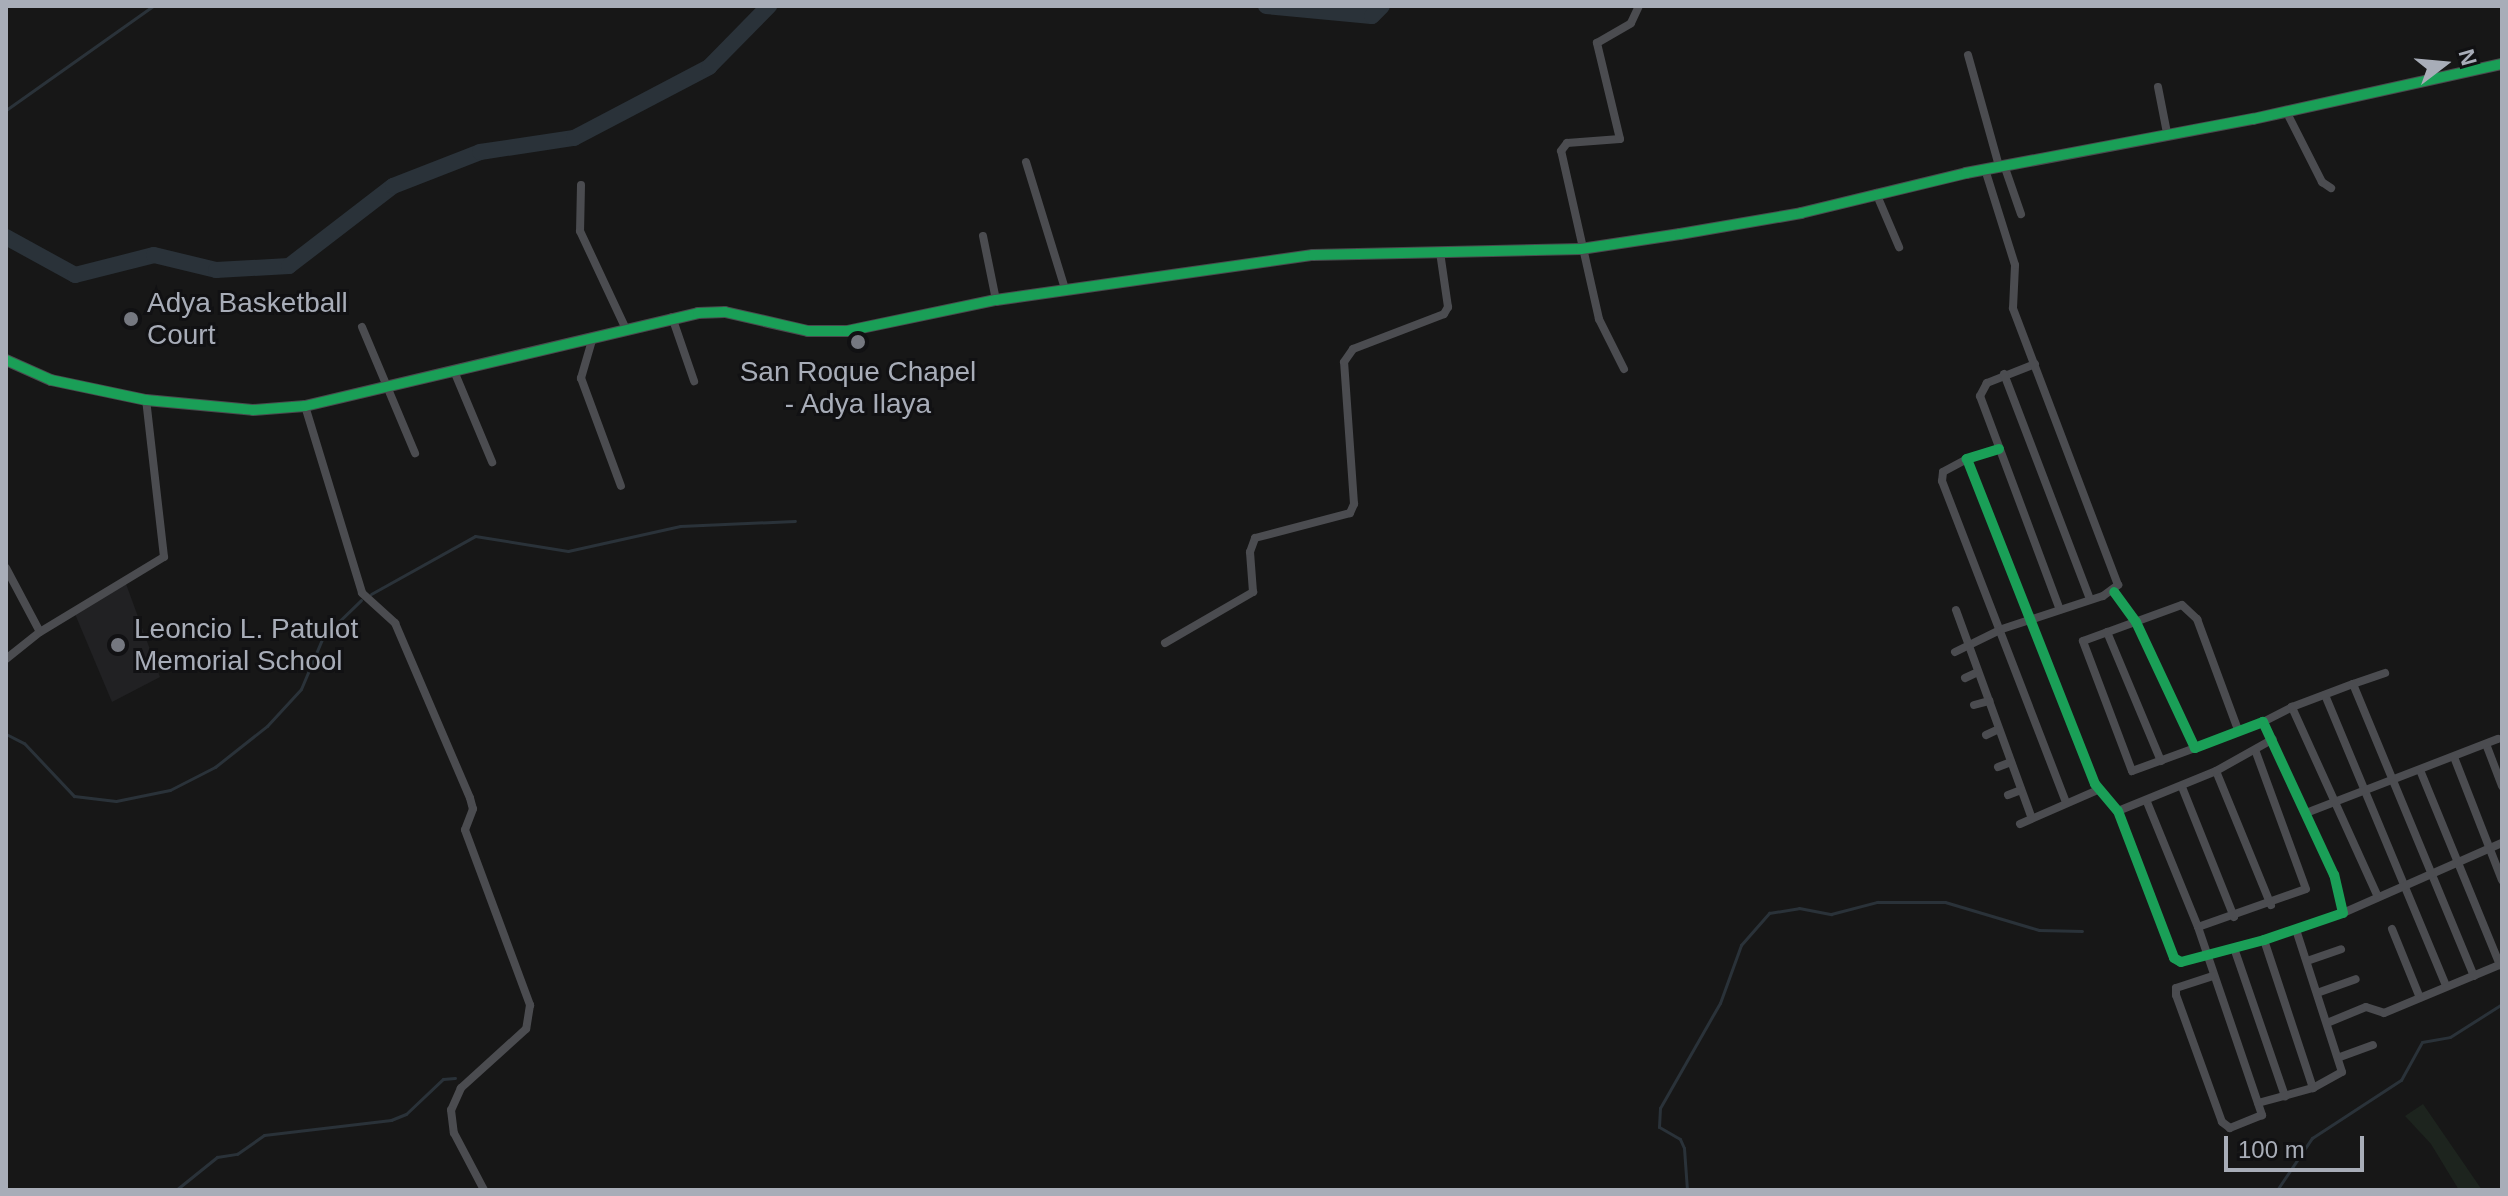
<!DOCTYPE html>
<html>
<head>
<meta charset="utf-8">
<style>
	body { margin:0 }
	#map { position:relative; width:2508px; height:1196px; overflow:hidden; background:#171717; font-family:Arial,sans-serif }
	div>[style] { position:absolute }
	.built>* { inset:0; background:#212123 }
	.green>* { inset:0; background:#1d241e }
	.stream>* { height:3px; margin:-1.5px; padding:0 1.5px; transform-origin:1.5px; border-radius:1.5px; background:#2a3239 }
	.river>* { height:16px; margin:-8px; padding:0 8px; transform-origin:8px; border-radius:8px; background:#2a3239 }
	.street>* { height:8px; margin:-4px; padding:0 4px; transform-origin:4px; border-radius:4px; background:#4b4c50 }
	.secondary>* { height:12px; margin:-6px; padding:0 6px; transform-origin:6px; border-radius:6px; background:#4a4a4e }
	.cycleway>* { height:10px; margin:-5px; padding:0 5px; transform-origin:5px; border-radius:5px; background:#1a9f57 }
	.dots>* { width:22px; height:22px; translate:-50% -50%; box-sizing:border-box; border:4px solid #111113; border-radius:50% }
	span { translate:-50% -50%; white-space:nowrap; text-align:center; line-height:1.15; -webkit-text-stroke:6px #111113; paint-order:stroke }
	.poi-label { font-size:28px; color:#a8adb8 }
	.left { translate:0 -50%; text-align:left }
	.frame { position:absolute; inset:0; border:8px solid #a8adb8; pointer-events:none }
	.north { position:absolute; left:2404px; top:24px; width:80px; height:80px; -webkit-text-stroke:6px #111113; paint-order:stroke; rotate:74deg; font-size:22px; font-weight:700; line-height:32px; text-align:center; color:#a8adb8 }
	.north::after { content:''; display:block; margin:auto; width:28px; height:36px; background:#a8adb8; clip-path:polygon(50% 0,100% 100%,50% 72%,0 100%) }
	.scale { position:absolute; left:2224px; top:1136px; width:140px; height:36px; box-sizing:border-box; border:4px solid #a8adb8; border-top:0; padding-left:10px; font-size:24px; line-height:28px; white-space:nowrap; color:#a8adb8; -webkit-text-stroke:6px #111113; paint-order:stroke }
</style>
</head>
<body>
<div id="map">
	<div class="built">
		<i style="clip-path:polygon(125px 581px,160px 677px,112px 702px,75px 614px)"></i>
	</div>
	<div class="green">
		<i style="clip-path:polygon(2423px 1104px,2482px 1190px,2459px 1190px,2431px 1144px,2405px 1116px)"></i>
	</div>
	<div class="stream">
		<i style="left:6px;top:110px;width:180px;rotate:-35.3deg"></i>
		<i style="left:371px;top:594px;width:119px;rotate:-29.1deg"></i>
		<i style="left:475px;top:536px;width:94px;rotate:9.2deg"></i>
		<i style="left:568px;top:551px;width:115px;rotate:-12.6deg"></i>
		<i style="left:680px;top:526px;width:115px;rotate:-2.5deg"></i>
		<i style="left:6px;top:734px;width:20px;rotate:27deg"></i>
		<i style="left:24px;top:743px;width:73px;rotate:46.7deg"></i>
		<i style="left:74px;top:796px;width:42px;rotate:6.8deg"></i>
		<i style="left:116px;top:801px;width:55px;rotate:-11.5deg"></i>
		<i style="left:170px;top:790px;width:51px;rotate:-27.1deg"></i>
		<i style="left:215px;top:767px;width:66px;rotate:-38.3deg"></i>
		<i style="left:267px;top:726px;width:50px;rotate:-47.4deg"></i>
		<i style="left:301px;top:689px;width:56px;rotate:-67.1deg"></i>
		<i style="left:323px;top:637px;width:53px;rotate:-44.2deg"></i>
		<i style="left:176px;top:1190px;width:53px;rotate:-38.8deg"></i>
		<i style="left:217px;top:1157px;width:20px;rotate:-9deg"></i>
		<i style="left:237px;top:1154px;width:33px;rotate:-35deg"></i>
		<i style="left:264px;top:1135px;width:128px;rotate:-6.7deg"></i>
		<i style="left:391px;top:1120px;width:16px;rotate:-22deg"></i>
		<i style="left:406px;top:1114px;width:51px;rotate:-43.4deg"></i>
		<i style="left:443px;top:1079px;width:12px;rotate:-5deg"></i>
		<i style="left:1687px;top:1190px;width:42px;rotate:-94.1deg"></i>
		<i style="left:1684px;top:1148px;width:10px;rotate:-114deg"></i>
		<i style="left:1680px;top:1139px;width:24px;rotate:-150deg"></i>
		<i style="left:1659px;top:1127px;width:19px;rotate:-87deg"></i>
		<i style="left:1660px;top:1108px;width:121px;rotate:-60.3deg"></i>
		<i style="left:1720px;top:1003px;width:62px;rotate:-70.1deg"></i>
		<i style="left:1741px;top:945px;width:43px;rotate:-48.8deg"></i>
		<i style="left:1769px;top:913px;width:30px;rotate:-9deg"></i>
		<i style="left:1799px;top:908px;width:33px;rotate:11deg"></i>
		<i style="left:1831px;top:914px;width:48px;rotate:-14.6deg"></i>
		<i style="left:1877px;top:902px;width:68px"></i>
		<i style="left:1945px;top:902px;width:98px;rotate:16.6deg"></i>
		<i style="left:2039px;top:930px;width:43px;rotate:1.3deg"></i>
		<i style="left:2277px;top:1190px;width:63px;rotate:-56.1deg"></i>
		<i style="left:2312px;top:1138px;width:106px;rotate:-33.1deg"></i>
		<i style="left:2401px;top:1080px;width:43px;rotate:-61.1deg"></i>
		<i style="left:2422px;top:1042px;width:28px;rotate:-10deg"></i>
		<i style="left:2450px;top:1037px;width:62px;rotate:-32.4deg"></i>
	</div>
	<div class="river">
		<i style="left:1266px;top:6px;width:106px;rotate:5.4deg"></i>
		<i style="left:1372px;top:16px;width:14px;rotate:-45deg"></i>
		<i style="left:6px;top:237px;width:79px;rotate:28.8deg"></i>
		<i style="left:75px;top:275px;width:81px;rotate:-14.2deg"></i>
		<i style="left:154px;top:255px;width:64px;rotate:13.6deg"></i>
		<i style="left:216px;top:270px;width:73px;rotate:-3.1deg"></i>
		<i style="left:289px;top:266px;width:131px;rotate:-37.6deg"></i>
		<i style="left:393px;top:186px;width:93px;rotate:-21.3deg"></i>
		<i style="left:480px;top:152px;width:95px;rotate:-8.5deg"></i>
		<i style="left:574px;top:138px;width:153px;rotate:-27.7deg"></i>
		<i style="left:709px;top:67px;width:86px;rotate:-45.5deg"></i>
	</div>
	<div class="street">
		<i style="left:1968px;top:55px;width:115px;rotate:74.4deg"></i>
		<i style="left:2158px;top:87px;width:47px;rotate:78.9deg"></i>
		<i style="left:2286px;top:111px;width:80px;rotate:63.1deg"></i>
		<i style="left:2322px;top:182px;width:11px;rotate:34deg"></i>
		<i style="left:1026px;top:162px;width:133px;rotate:72.9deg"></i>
		<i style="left:2004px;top:165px;width:52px;rotate:70.9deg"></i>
		<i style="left:581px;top:185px;width:46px;rotate:91.2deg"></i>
		<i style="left:580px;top:231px;width:108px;rotate:64.9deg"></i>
		<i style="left:1876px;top:193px;width:59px;rotate:66.9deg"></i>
		<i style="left:983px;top:236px;width:65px;rotate:78.5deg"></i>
		<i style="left:672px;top:317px;width:68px;rotate:71deg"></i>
		<i style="left:362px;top:327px;width:137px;rotate:67.2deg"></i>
		<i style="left:593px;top:337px;width:43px;rotate:106.3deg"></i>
		<i style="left:581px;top:378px;width:115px;rotate:69.7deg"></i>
		<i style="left:2035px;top:364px;width:52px;rotate:158.4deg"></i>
		<i style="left:1987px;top:383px;width:15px;rotate:118deg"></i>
		<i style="left:1980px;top:396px;width:228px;rotate:69.5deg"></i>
		<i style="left:1624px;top:369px;width:56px;rotate:-116.6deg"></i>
		<i style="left:1599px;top:319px;width:172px;rotate:-102.7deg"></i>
		<i style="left:1561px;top:151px;width:10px;rotate:-53deg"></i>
		<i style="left:1567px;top:143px;width:53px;rotate:-4.3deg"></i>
		<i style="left:1620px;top:139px;width:99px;rotate:-103.5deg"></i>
		<i style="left:1597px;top:43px;width:39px;rotate:-30deg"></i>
		<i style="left:1631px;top:23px;width:19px;rotate:-65deg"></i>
		<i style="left:454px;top:371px;width:99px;rotate:67.3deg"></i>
		<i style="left:2004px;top:374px;width:241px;rotate:69.1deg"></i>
		<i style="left:305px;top:406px;width:195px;rotate:73deg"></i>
		<i style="left:362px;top:593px;width:45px;rotate:42.3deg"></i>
		<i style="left:395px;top:623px;width:190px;rotate:66.8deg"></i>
		<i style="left:470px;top:798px;width:11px;rotate:75deg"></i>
		<i style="left:473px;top:809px;width:22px;rotate:111deg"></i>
		<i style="left:465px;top:830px;width:187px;rotate:69.6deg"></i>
		<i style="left:530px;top:1005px;width:24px;rotate:99deg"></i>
		<i style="left:526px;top:1029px;width:88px;rotate:137.8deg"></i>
		<i style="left:461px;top:1088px;width:24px;rotate:114deg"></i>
		<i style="left:451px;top:1110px;width:23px;rotate:83deg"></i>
		<i style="left:454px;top:1133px;width:64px;rotate:62.2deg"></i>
		<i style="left:1999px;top:449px;width:34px;rotate:163deg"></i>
		<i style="left:1967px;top:459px;width:349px;rotate:68.5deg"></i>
		<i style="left:2095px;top:784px;width:35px;rotate:50deg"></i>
		<i style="left:2118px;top:811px;width:157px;rotate:69.1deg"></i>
		<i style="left:2174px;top:958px;width:8px;rotate:30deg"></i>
		<i style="left:2181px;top:962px;width:86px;rotate:-14.8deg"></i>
		<i style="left:2264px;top:940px;width:83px;rotate:-18.9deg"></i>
		<i style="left:2343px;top:913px;width:39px;rotate:-103deg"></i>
		<i style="left:2334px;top:875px;width:169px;rotate:-114.9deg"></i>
		<i style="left:2263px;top:722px;width:73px;rotate:159.1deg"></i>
		<i style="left:2195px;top:748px;width:139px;rotate:-115.1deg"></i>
		<i style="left:2136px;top:622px;width:37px;rotate:-126deg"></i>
		<i style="left:1967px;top:459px;width:27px;rotate:152deg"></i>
		<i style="left:1943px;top:472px;width:9px;rotate:96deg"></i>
		<i style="left:1942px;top:481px;width:345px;rotate:68.9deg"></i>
		<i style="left:6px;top:568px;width:72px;rotate:62deg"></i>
		<i style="left:1956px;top:610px;width:222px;rotate:70deg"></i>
		<i style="left:2107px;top:632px;width:140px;rotate:67.3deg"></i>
		<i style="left:1165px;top:643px;width:102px;rotate:-30.1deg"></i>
		<i style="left:1253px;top:592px;width:40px;rotate:-94.3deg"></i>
		<i style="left:1250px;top:552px;width:15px;rotate:-70deg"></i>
		<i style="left:1255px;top:538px;width:98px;rotate:-14.7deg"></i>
		<i style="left:1350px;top:513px;width:10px;rotate:-66deg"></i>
		<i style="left:1354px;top:504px;width:142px;rotate:-94deg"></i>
		<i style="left:1344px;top:362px;width:16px;rotate:-55deg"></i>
		<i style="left:1353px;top:349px;width:97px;rotate:-21deg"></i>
		<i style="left:1444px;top:314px;width:8px;rotate:-60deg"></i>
		<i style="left:1448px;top:307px;width:56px;rotate:-98.3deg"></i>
		<i style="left:1955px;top:652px;width:52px;rotate:-26.1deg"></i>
		<i style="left:2002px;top:629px;width:106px;rotate:-18.1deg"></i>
		<i style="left:2103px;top:596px;width:19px;rotate:-36deg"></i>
		<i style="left:2118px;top:585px;width:296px;rotate:-110.8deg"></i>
		<i style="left:2013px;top:308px;width:43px;rotate:-87.3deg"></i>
		<i style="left:2015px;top:265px;width:101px;rotate:-107.4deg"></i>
		<i style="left:6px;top:659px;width:43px;rotate:-38.5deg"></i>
		<i style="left:40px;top:632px;width:145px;rotate:-31.2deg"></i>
		<i style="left:164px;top:557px;width:158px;rotate:-96.5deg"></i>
		<i style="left:1965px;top:678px;width:14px;rotate:-25deg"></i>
		<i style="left:2353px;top:684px;width:34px;rotate:-19deg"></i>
		<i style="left:2325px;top:695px;width:315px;rotate:67.4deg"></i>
		<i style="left:1974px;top:705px;width:16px;rotate:-15deg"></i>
		<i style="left:2263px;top:722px;width:33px;rotate:-27deg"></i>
		<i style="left:1986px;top:735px;width:14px;rotate:-25deg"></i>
		<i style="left:2486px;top:744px;width:45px;rotate:69.1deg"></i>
		<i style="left:2195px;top:748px;width:67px;rotate:159.9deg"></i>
		<i style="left:2132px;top:771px;width:139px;rotate:-110.7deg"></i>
		<i style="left:2083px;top:641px;width:105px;rotate:-20deg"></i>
		<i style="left:2182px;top:605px;width:21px;rotate:43deg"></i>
		<i style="left:2197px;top:619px;width:118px;rotate:69.7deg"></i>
		<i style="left:2454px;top:757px;width:132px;rotate:68.7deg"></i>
		<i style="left:1998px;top:767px;width:14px;rotate:-21deg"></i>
		<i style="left:2420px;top:770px;width:211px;rotate:67.7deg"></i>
		<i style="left:2216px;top:771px;width:145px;rotate:67.7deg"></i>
		<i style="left:2182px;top:787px;width:140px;rotate:68.2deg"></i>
		<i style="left:2008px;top:795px;width:14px;rotate:-21deg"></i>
		<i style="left:2147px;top:802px;width:135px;rotate:67.8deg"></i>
		<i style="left:2198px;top:927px;width:199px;rotate:71.2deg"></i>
		<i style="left:2262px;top:1115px;width:35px;rotate:158deg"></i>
		<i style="left:2230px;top:1128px;width:10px;rotate:-143deg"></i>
		<i style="left:2222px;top:1122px;width:135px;rotate:-109.9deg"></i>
		<i style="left:2176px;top:995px;width:7px;rotate:-90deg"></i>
		<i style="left:2176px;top:988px;width:40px;rotate:-18deg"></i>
		<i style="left:2118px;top:811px;width:106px;rotate:-22.2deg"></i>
		<i style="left:2216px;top:771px;width:65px;rotate:-29.3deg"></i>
		<i style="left:2306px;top:813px;width:206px;rotate:-21.1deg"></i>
		<i style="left:2020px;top:824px;width:87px;rotate:-23.6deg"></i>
		<i style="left:2378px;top:897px;width:209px;rotate:-114.4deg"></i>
		<i style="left:2292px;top:707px;width:65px;rotate:-20.7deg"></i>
		<i style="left:2353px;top:684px;width:316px;rotate:67.5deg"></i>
		<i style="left:2343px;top:913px;width:174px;rotate:-23.8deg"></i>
		<i style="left:2198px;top:927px;width:114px;rotate:-19.4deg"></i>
		<i style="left:2306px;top:889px;width:146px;rotate:-110.1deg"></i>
		<i style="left:2392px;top:929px;width:74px;rotate:67.9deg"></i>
		<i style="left:2264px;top:940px;width:156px;rotate:71.7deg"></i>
		<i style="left:2234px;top:948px;width:157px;rotate:71deg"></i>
		<i style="left:2307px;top:961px;width:36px;rotate:-19deg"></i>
		<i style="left:2317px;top:993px;width:41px;rotate:-19.7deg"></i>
		<i style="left:2327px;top:1023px;width:42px;rotate:-22.3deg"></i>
		<i style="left:2366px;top:1007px;width:19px;rotate:18deg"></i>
		<i style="left:2384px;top:1013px;width:128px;rotate:-22.6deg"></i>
		<i style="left:2340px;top:1057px;width:35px;rotate:-20deg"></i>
		<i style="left:2258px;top:1103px;width:57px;rotate:-15.3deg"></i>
		<i style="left:2313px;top:1088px;width:33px;rotate:-29deg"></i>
		<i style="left:2342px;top:1072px;width:149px;rotate:-107.9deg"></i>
	</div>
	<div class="secondary">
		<i style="left:6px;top:360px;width:49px;rotate:24deg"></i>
		<i style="left:51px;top:380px;width:97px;rotate:11.9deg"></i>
		<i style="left:146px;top:400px;width:107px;rotate:5.3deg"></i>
		<i style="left:253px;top:410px;width:52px;rotate:-4.4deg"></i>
		<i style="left:305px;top:406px;width:404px;rotate:-13.3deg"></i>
		<i style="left:698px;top:313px;width:27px;rotate:-2deg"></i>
		<i style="left:725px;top:312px;width:85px;rotate:12.9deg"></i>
		<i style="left:808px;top:331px;width:39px"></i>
		<i style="left:847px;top:331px;width:152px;rotate:-11.8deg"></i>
		<i style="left:996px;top:300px;width:320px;rotate:-8.1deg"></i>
		<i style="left:1313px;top:255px;width:268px;rotate:-1.3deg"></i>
		<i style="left:1581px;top:249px;width:100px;rotate:-8.6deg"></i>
		<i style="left:1680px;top:234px;width:123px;rotate:-9.8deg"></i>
		<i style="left:1801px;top:213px;width:170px;rotate:-13.6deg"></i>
		<i style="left:1966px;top:173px;width:292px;rotate:-10.7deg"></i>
		<i style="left:2253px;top:119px;width:255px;rotate:-12.5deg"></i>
	</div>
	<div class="cycleway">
		<i style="left:6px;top:360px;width:49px;rotate:24deg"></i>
		<i style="left:51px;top:380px;width:97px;rotate:11.9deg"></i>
		<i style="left:146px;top:400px;width:107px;rotate:5.3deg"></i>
		<i style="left:253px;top:410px;width:52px;rotate:-4.4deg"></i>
		<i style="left:305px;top:406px;width:404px;rotate:-13.3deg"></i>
		<i style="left:698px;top:313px;width:27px;rotate:-2deg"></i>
		<i style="left:725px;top:312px;width:85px;rotate:12.9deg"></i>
		<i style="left:808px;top:331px;width:39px"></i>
		<i style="left:847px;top:331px;width:152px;rotate:-11.8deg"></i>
		<i style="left:996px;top:300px;width:320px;rotate:-8.1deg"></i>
		<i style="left:1313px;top:255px;width:268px;rotate:-1.3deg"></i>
		<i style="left:1581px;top:249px;width:100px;rotate:-8.6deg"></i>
		<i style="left:1680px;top:234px;width:123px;rotate:-9.8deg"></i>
		<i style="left:1801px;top:213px;width:170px;rotate:-13.6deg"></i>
		<i style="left:1966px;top:173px;width:292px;rotate:-10.7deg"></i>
		<i style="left:2253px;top:119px;width:255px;rotate:-12.5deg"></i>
		<i style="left:1999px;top:449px;width:34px;rotate:163deg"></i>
		<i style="left:1967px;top:459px;width:349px;rotate:68.5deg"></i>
		<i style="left:2095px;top:784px;width:35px;rotate:50deg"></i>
		<i style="left:2118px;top:811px;width:157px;rotate:69.1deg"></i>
		<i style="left:2174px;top:958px;width:8px;rotate:30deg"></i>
		<i style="left:2181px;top:962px;width:86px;rotate:-14.8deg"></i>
		<i style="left:2264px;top:940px;width:83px;rotate:-18.9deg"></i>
		<i style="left:2343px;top:913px;width:39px;rotate:-103deg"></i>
		<i style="left:2334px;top:875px;width:169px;rotate:-114.9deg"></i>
		<i style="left:2263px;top:722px;width:73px;rotate:159.1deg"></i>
		<i style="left:2195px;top:748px;width:139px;rotate:-115.1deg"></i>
		<i style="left:2136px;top:622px;width:37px;rotate:-126deg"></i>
	</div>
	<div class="dots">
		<i style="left:131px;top:319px;background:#757880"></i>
		<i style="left:858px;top:342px;background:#757880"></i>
		<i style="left:118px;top:645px;background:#757880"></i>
	</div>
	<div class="poi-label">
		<span class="left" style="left:147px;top:319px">Adya Basketball<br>Court</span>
		<span style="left:858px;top:388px">San Roque Chapel<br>- Adya Ilaya</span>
		<span class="left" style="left:134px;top:645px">Leoncio L. Patulot<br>Memorial School</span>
	</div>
	<div class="frame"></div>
	<div class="north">N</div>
	<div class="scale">100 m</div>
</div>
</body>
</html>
